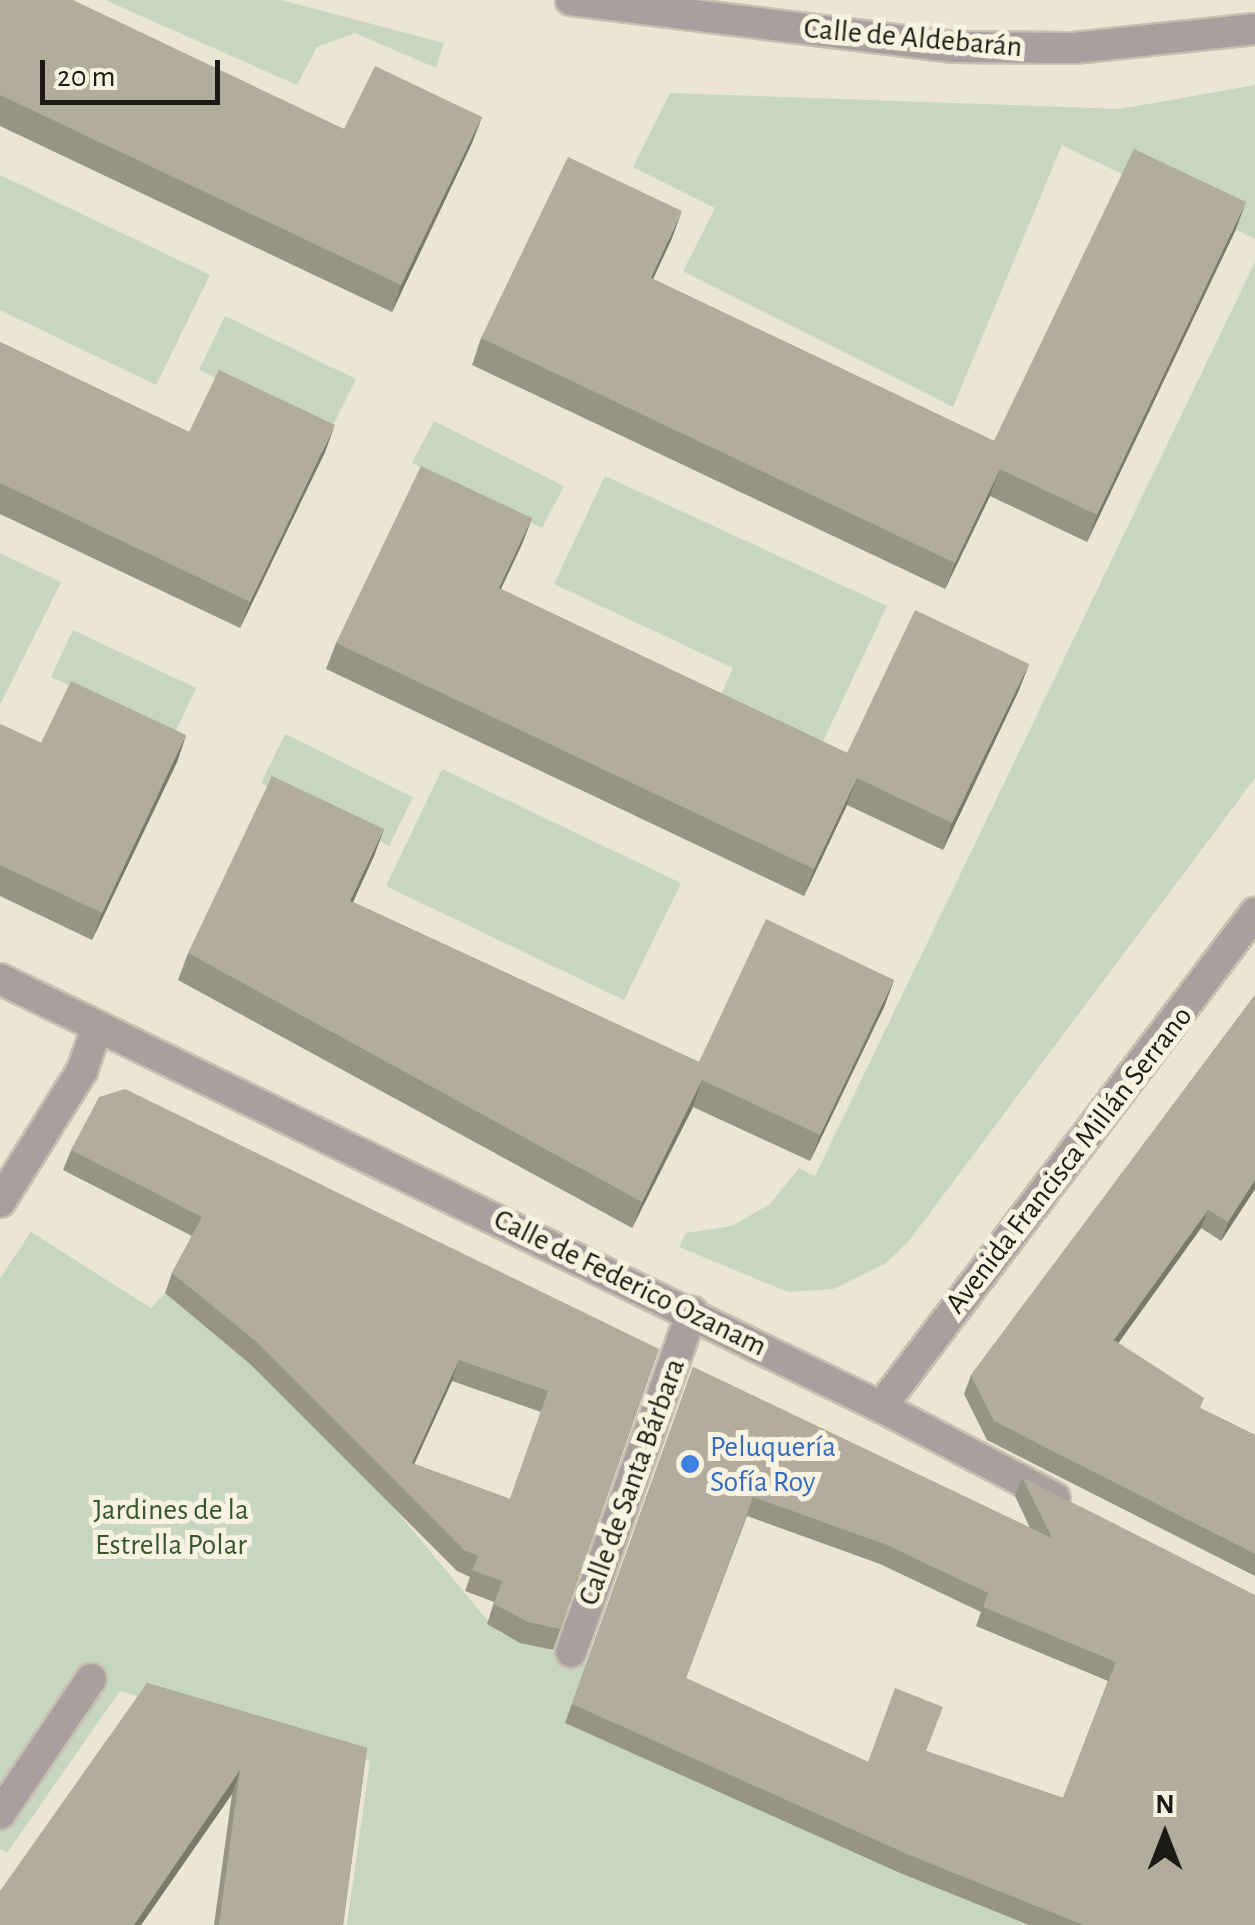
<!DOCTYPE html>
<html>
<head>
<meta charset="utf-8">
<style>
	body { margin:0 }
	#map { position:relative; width:1255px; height:1925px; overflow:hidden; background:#ebe5d4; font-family:"Alegreya Sans",sans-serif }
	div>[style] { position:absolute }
	.green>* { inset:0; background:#c6d6c1 }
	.roads { filter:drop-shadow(2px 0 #c6c0b1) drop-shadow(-2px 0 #c6c0b1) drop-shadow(0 2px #c6c0b1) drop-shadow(0 -2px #c6c0b1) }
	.pedestrian>* { height:30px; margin:-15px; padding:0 15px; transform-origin:15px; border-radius:15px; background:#a89f9e }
	.minor>* { height:30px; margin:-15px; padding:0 15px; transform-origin:15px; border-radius:15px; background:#a89f9e }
	.tertiary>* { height:30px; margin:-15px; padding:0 15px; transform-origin:15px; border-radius:15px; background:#a89f9e }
	.wall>* { inset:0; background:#989485 }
	.shaded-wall>* { inset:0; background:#7c786c }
	.building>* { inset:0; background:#b1ac9b }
	.dots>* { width:28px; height:28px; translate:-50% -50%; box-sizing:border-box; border:5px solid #f8f3e1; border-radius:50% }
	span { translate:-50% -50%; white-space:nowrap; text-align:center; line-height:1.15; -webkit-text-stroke:10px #f8f3e1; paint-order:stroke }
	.street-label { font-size:30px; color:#1c1a14 }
	.shop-label { font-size:30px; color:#366cbe }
	.left { translate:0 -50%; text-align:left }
	.park-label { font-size:30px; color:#37572c }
	.north { position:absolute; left:1115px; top:1785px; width:100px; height:100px; -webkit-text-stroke:8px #f8f3e1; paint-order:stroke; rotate:0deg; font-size:28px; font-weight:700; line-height:40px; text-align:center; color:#1c1a14 }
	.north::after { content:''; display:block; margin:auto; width:35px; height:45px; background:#1c1a14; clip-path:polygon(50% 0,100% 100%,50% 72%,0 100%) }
	.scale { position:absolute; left:40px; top:60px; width:180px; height:45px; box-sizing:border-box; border:5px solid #1c1a14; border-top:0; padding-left:12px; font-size:30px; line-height:35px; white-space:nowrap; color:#1c1a14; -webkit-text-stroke:8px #f8f3e1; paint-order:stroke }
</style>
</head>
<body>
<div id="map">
	<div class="green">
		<i style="clip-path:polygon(105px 0,281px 0,444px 43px,436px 68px,355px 33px,317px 47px,297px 85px)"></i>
		<i style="clip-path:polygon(1255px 85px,1255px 239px,1062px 145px,953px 407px,683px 271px,715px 208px,633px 167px,670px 93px,1120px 109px)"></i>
		<i style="clip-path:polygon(0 175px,210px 275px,156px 385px,0 310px)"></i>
		<i style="clip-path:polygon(1255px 262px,1255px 778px,909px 1241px,885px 1264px,833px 1289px,788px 1292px,679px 1247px,686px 1233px,732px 1226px,770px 1204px,799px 1168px,815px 1176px)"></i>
		<i style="clip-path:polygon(225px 316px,356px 379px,329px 433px,199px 370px)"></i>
		<i style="clip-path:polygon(434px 421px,564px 486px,542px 528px,412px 463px)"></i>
		<i style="clip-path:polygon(605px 476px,887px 606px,818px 752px,717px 704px,733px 668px,554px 584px)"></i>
		<i style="clip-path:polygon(0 553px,61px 582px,1px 703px,0 703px)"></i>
		<i style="clip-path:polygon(73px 630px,196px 688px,174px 735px,51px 677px)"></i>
		<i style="clip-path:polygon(285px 734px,413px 797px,389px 846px,261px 783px)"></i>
		<i style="clip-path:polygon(442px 769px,681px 883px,624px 1000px,386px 886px)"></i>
		<i style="clip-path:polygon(31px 1232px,151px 1308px,165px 1293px,250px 1364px,394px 1508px,488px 1621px,501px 1626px,499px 1632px,588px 1664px,566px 1724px,1036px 1925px,347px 1925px,370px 1761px,120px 1691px,7px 1853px,0 1849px,0 1278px)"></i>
	</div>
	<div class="roads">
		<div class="pedestrian">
			<i style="left:0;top:1814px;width:163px;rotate:-56deg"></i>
		</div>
		<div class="minor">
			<i style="left:881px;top:1407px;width:196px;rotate:27.6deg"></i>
			<i style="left:571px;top:1652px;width:361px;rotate:-70.4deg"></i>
		</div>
		<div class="tertiary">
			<i style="left:571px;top:0;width:386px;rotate:7deg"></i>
			<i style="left:954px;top:47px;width:120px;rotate:0.5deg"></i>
			<i style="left:1074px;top:48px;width:182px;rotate:-6deg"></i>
			<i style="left:0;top:979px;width:979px;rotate:25.91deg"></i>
			<i style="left:881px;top:1407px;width:620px;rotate:-52.87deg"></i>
			<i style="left:0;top:1202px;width:155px;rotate:-58deg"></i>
			<i style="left:82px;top:1071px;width:46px;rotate:-71.2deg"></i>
		</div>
	</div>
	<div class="wall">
		<i style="clip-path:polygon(0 0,344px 129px,482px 117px,472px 143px,392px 312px,0 126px)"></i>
		<i style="clip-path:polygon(1236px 229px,1087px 542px,990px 496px,945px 589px,472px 365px,481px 338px,672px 238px,653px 279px,994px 441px)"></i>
		<i style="clip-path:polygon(0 342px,189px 432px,325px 452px,240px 628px,0 514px)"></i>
		<i style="clip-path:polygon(532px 518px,522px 544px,501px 589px,847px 753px,1029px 664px,1019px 690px,943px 850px,847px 805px,804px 896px,326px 669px,336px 643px)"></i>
		<i style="clip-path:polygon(0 724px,41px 743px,186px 735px,177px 762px,92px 940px,0 896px)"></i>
		<i style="clip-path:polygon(384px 829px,374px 856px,353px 902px,699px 1062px,894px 980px,884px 1007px,810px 1161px,693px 1107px,632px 1228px,178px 980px,188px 953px)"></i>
		<i style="clip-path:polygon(1255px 995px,1255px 1189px,1221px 1241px,1201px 1228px,1118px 1343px,1200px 1408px,1255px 1435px,1255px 1576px,987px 1440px,964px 1394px,971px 1375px)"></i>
		<i style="clip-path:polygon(evenodd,71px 1150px,659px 1349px,553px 1650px,520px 1643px,487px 1624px,494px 1602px,465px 1591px,470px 1577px,457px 1571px,250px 1364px,165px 1293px,172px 1273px,192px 1236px,63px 1170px,71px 1150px,452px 1381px,541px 1412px,510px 1499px,414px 1464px,452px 1381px)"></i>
		<i style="clip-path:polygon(evenodd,693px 1367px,1030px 1528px,1015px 1496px,1022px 1477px,1255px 1925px,1029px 1925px,900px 1873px,565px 1723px,693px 1367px,747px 1516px,880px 1564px,981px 1612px,976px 1626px,1108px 1681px,1063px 1798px,926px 1751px,868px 1762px,686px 1678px,747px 1516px)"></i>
		<i style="clip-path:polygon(147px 1683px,367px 1748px,343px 1925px,214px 1925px,232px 1794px,141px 1925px,0 1925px)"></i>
	</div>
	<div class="shaded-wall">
		<i style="clip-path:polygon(482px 117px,472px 143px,392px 312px,401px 285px)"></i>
		<i style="clip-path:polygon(1246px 202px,1236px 229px,1087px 542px,1097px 515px)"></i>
		<i style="clip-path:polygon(682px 211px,672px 238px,641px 305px,651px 278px)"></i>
		<i style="clip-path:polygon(335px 425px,325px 452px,240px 628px,250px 602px)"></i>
		<i style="clip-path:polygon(1000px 469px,990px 496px,945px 589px,955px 563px)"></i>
		<i style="clip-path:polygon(532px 518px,522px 544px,489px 614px,499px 588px)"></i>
		<i style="clip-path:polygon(1029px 664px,1019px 690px,943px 850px,952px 823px)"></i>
		<i style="clip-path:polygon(186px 735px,177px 762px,92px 940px,102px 913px)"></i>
		<i style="clip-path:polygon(857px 778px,847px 805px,804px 896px,814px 869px)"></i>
		<i style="clip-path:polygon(384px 829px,374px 856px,341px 928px,350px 901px)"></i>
		<i style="clip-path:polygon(894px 980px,884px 1007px,810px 1161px,820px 1135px)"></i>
		<i style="clip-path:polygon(702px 1080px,693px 1107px,632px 1228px,642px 1202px)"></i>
		<i style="clip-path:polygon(1255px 1180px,1255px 1189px,1221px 1241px,1228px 1222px)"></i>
		<i style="clip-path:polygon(1208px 1210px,1201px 1228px,1107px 1359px,1114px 1340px)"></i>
		<i style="clip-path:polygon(459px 1360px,452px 1381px,405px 1484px,412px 1463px)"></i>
		<i style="clip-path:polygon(240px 1770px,232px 1794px,141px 1925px,134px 1925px)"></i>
	</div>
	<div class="building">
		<i style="clip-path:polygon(0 0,73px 0,344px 129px,375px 66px,482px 117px,401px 285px,0 95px)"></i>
		<i style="clip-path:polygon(1134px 149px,1246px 202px,1097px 515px,1000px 469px,955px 563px,481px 338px,568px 157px,682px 211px,651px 278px,994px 441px)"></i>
		<i style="clip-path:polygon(0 342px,189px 432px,219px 370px,335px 425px,250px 602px,0 483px)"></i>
		<i style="clip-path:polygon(421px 466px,532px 518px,499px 588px,847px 753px,915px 610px,1029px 664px,952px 823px,857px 778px,814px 869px,336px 643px)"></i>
		<i style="clip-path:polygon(71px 681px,186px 735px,102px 913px,0 865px,0 724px,41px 743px)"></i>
		<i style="clip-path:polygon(272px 776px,384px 829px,350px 901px,699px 1062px,766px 919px,894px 980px,820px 1135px,702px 1080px,642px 1202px,188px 953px)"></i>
		<i style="clip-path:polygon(1255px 995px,1255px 1180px,1228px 1222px,1208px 1210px,1114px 1340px,1204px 1398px,1200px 1408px,1255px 1435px,1255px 1554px,994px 1421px,971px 1375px)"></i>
		<i style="clip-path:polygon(evenodd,125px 1089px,659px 1349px,560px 1629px,528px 1622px,494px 1604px,502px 1581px,472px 1570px,478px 1556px,464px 1550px,258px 1343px,172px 1273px,202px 1217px,71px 1150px,99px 1097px,125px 1089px,459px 1360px,548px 1391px,510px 1499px,412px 1463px,459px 1360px)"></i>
		<i style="clip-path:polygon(evenodd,693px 1367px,1052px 1538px,1022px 1477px,1255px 1595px,1255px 1925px,1083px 1925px,907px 1854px,572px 1704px,693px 1367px,753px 1497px,887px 1545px,988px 1593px,983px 1607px,1116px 1662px,1063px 1798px,926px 1751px,943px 1707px,895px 1688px,868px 1762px,686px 1678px,753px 1497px)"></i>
		<i style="clip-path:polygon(147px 1683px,367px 1748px,343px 1925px,219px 1925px,240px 1770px,134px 1925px,0 1925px,0 1891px)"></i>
	</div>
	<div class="dots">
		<i style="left:690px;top:1464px;background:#3f7fe0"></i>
	</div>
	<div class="street-label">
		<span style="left:913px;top:38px;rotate:5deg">Calle de Aldebarán</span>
		<span style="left:1069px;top:1160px;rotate:-52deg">Avenida Francisca Millán Serrano</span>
		<span style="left:630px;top:1283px;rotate:26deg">Calle de Federico Ozanam</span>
		<span style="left:632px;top:1482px;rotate:-70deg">Calle de Santa Bárbara</span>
	</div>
	<div class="shop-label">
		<span class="left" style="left:710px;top:1464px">Peluquería<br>Sofía Roy</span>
	</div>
	<div class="park-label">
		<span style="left:171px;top:1527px">Jardines de la<br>Estrella Polar</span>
	</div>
	<div class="north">N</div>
	<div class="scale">20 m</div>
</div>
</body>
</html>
